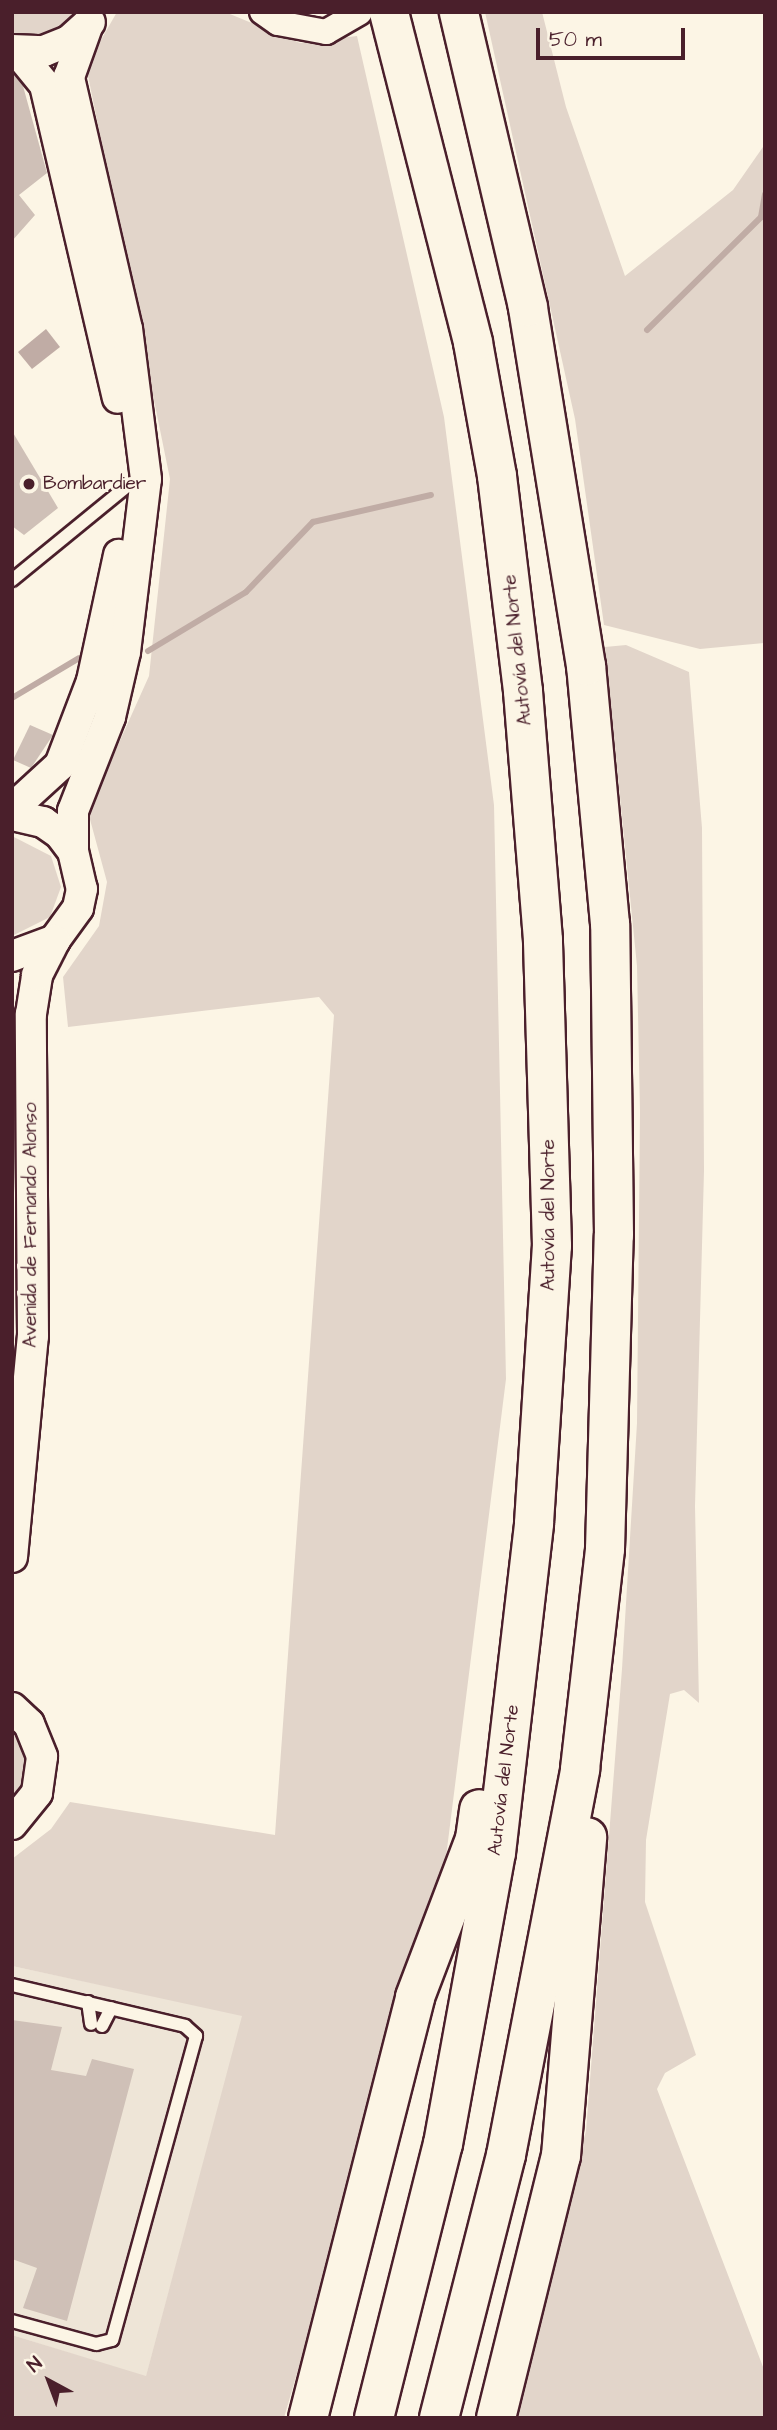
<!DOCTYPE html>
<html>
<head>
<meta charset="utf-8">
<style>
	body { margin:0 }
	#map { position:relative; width:777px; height:2430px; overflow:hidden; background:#fcf5e5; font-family:"Architects Daughter",sans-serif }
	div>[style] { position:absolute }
	.built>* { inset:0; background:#eee5d7 }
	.green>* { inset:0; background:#e2d5ca }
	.water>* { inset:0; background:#c0aca5 }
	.stream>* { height:6px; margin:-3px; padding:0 3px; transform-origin:3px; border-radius:3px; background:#c0aca5 }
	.building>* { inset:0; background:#cfc0b7 }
	.roads { filter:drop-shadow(2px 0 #4a1f2b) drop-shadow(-2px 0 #4a1f2b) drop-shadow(0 2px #4a1f2b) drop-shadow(0 -2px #4a1f2b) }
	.service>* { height:12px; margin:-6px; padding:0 6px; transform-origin:6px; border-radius:6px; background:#fcf5e5 }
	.minor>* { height:24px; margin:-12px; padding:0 12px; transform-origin:12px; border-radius:12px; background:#fcf5e5 }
	.tertiary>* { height:30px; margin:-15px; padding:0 15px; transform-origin:15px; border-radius:15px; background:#fcf5e5 }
	.motorway>* { height:38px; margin:-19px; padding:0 19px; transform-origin:19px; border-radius:19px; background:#fcf5e5 }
	.dots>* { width:19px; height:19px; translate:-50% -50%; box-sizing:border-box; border:4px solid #fcf5e5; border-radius:50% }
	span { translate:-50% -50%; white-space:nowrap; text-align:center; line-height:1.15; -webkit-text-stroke:6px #fcf5e5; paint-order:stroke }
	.poi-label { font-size:19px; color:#4a1f2b }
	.left { translate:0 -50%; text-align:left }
	.street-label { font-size:19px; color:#4a1f2b }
	.frame { position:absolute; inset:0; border:14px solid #4a1f2b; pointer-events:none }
	.north { position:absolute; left:14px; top:2346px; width:70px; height:70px; -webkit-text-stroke:5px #fcf5e5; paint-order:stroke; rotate:319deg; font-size:19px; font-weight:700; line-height:28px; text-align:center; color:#4a1f2b }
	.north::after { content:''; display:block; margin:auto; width:24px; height:32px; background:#4a1f2b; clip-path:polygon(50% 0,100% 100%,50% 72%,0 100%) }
	.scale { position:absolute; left:536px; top:28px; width:149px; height:32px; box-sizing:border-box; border:4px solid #4a1f2b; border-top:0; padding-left:9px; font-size:21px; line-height:24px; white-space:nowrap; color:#4a1f2b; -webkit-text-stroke:5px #fcf5e5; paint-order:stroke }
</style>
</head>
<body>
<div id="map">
	<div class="built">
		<i style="clip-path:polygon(12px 1966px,243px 2015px,146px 2377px,12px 2335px)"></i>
	</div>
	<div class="green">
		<i style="clip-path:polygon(12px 12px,77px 12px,48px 35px,29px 39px,12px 37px)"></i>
		<i style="clip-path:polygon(117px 12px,225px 12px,300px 43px,357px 36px,444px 417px,494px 805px,506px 1379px,446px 1857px,284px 2418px,12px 2418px,12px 2335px,146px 2376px,242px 2016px,12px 1966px,12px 1859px,51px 1829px,70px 1802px,275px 1835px,334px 1015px,319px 997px,68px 1027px,63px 977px,99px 926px,107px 882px,88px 812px,149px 676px,170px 479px,86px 66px)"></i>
		<i style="clip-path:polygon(485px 12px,542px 12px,566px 107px,625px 276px,733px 190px,765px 144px,765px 643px,700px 649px,604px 625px,575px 419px)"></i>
		<i style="clip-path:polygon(626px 645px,689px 672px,702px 828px,704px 1171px,695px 1506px,699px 1703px,684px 1690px,670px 1694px,646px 1840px,645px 1902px,696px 2055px,665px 2073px,657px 2089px,765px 2372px,765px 2418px,507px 2418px,586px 2131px,622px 1669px,637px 1423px,640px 1112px,637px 966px,605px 647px)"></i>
		<i style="clip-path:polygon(12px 836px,51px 856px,61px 887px,50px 917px,12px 936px)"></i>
		<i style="clip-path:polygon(12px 1728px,27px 1757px,27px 1777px,12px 1805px)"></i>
	</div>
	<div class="water">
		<i style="clip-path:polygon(46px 329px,60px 347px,32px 369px,18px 352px)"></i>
	</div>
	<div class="stream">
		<i style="left:647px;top:330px;width:161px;rotate:-44.7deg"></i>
		<i style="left:761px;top:217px;width:23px;rotate:-80deg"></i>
		<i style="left:148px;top:651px;width:114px;rotate:-31deg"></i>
		<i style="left:246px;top:592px;width:97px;rotate:-46.3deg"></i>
		<i style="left:313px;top:522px;width:121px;rotate:-12.9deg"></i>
		<i style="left:12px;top:698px;width:78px;rotate:-30.8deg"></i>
	</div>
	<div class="building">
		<i style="clip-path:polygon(12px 73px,23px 86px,47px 173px,19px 195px,35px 215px,12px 241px)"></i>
		<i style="clip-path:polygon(12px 431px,58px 508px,24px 535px,12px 526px)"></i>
		<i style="clip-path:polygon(30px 725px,53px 735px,31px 768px,13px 760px)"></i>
		<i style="clip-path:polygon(12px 2020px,62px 2027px,51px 2070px,86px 2076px,92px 2059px,134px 2069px,67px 2321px,23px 2308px,37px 2268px,12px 2259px)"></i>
	</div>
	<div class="roads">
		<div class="service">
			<i style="left:12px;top:580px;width:146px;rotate:-39.2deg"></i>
			<i style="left:12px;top:1985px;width:178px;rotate:13.3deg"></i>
			<i style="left:185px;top:2026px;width:15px;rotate:42deg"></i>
			<i style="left:196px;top:2036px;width:315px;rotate:105.4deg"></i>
			<i style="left:112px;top:2340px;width:16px;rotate:166deg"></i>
			<i style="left:96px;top:2344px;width:87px;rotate:-164.7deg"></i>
			<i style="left:88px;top:2002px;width:22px;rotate:82deg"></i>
			<i style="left:102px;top:2026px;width:20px;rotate:-63deg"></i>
		</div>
		<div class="minor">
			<i style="left:262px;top:12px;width:19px;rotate:35deg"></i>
			<i style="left:278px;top:23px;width:49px;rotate:10.6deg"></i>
			<i style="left:326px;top:32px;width:39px;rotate:-30deg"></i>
		</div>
		<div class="tertiary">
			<i style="left:12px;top:50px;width:32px;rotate:2deg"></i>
			<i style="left:44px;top:51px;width:27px;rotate:-22deg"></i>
			<i style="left:69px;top:41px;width:28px;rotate:-42deg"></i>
			<i style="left:18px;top:52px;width:43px;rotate:50.7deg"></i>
			<i style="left:45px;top:85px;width:321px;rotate:76.9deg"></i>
			<i style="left:12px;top:809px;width:65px;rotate:-42.5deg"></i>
			<i style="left:60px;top:765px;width:90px;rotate:-69.1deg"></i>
			<i style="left:92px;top:681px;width:129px;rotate:-77.9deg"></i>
			<i style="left:12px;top:815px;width:32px;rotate:13deg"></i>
			<i style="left:43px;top:822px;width:21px;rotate:35deg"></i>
			<i style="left:60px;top:834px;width:21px;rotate:53deg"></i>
			<i style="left:73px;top:851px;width:39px;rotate:77deg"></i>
			<i style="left:82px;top:889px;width:19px;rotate:102deg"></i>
			<i style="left:78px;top:908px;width:39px;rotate:126deg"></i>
			<i style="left:55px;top:940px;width:46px;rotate:159.6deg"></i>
			<i style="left:73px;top:851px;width:40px;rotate:-90deg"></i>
			<i style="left:73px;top:811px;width:101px;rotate:-68.5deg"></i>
			<i style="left:110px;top:717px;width:67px;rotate:-77deg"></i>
			<i style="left:125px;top:652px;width:174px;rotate:-83.1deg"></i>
			<i style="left:146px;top:479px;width:151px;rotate:-97.2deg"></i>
			<i style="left:127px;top:329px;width:259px;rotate:-103deg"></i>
			<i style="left:69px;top:77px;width:56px;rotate:-70.3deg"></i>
			<i style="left:12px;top:1557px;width:222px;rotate:-84.6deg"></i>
			<i style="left:33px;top:1336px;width:322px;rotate:-90.4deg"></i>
			<i style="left:31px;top:1014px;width:39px;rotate:-81deg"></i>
			<i style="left:37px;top:975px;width:39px;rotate:-63deg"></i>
			<i style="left:12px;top:1708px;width:23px;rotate:43deg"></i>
			<i style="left:29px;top:1724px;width:35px;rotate:68deg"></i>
			<i style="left:42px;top:1757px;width:36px;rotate:98deg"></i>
			<i style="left:37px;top:1793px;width:40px;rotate:129deg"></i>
		</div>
		<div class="motorway">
			<i style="left:308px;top:2418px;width:434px;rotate:-75.7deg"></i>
			<i style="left:415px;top:1997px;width:169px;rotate:-69.2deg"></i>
			<i style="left:475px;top:1839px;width:30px;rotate:-82deg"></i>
			<i style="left:374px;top:2418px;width:283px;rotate:-75.9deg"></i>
			<i style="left:443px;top:2144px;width:296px;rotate:-79.7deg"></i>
			<i style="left:496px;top:1853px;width:332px;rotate:-83.4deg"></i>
			<i style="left:534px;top:1523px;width:278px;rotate:-86.3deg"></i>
			<i style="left:552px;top:1246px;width:306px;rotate:-91.7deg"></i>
			<i style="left:543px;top:940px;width:250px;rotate:-94.6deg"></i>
			<i style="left:523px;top:691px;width:217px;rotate:-96.9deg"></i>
			<i style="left:497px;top:476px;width:136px;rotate:-100.2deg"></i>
			<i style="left:473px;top:342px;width:341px;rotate:-104.3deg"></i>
			<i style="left:439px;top:2418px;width:271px;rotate:-75.7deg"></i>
			<i style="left:506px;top:2155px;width:393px;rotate:-79.1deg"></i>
			<i style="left:580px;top:1769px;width:221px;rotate:-83.5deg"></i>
			<i style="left:605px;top:1549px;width:314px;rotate:-88.4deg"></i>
			<i style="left:614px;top:1235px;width:311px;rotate:-90.7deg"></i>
			<i style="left:610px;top:924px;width:259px;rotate:-95.3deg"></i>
			<i style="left:586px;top:666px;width:364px;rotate:-99.2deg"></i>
			<i style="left:528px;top:307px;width:303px;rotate:-103.2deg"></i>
			<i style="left:496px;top:2418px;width:270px;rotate:-76.1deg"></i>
			<i style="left:561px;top:2156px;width:320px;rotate:-85.3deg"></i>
		</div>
	</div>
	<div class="dots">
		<i style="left:29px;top:484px;background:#4a1f2b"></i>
	</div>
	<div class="poi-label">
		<span class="left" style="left:43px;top:484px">Bombardier</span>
	</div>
	<div class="street-label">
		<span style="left:518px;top:650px;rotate:-96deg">Autovía del Norte</span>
		<span style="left:549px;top:1215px;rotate:-90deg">Autovía del Norte</span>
		<span style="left:31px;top:1225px;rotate:-90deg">Avenida de Fernando Alonso</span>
		<span style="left:504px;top:1780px;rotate:-83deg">Autovía del Norte</span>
	</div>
	<div class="frame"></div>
	<div class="north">N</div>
	<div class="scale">50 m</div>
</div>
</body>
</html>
